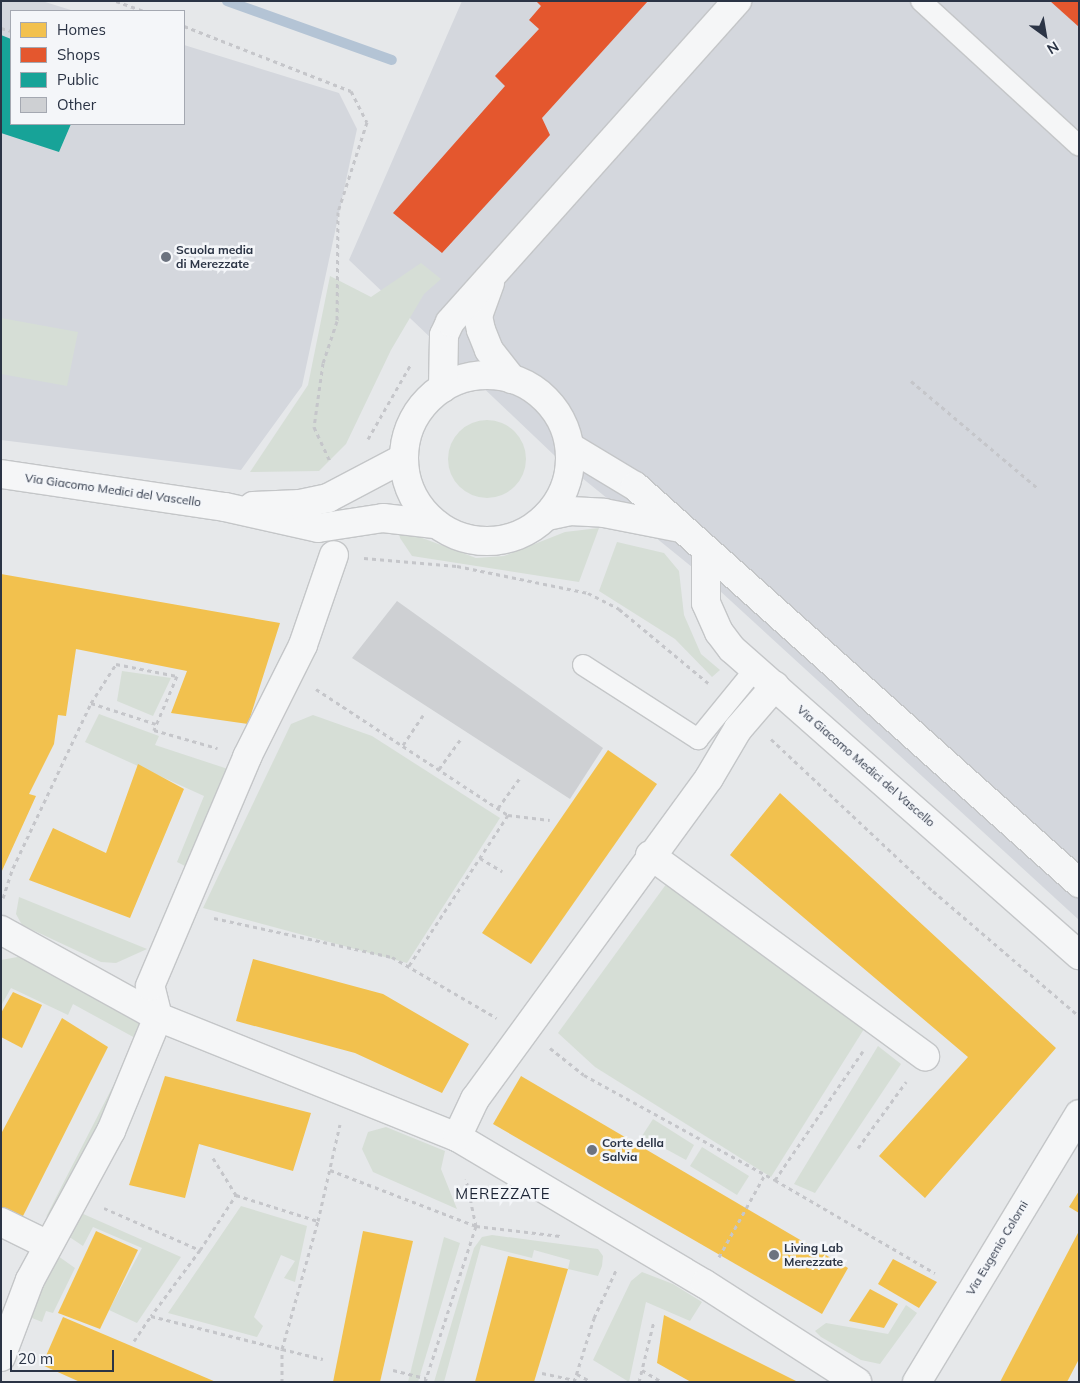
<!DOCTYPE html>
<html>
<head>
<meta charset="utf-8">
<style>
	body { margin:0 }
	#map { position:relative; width:1080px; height:1383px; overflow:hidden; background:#e6e8ea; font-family:Mulish,sans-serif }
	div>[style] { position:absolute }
	.built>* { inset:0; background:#d4d7dd }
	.green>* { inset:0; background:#d6ded6 }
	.round { border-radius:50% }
	.homes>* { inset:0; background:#f2c14e }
	.shops>* { inset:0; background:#e4572e }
	.public>* { inset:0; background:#17a398 }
	.stream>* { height:10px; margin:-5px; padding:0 5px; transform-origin:5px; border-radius:5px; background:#b4c4d5 }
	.building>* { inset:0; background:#ced0d3 }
	.path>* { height:3px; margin-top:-1.5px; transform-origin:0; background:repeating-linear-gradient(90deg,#c5c6ca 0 4px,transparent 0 8px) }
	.roads { filter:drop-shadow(1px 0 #c4c6c8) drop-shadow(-1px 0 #c4c6c8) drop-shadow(0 1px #c4c6c8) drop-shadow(0 -1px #c4c6c8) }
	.lane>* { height:20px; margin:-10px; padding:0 10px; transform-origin:10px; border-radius:10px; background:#f5f6f7 }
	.street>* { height:28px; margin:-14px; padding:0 14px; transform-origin:14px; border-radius:14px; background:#f5f6f7 }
	.street>.ring { margin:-14px; padding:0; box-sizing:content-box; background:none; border:28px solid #f5f6f7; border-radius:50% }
	.dots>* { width:14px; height:14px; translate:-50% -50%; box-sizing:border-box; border:2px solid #f4f6f9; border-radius:50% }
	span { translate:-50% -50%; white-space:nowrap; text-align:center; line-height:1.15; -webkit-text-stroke:5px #f4f6f9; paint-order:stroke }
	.poi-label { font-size:12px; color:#2b3445; font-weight:700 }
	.left { translate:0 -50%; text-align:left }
	.street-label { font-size:12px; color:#2b3445 }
	.quarter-label { font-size:15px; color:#1d2536; letter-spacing:1px }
	.frame { position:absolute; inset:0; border:2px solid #2b3445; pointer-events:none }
	.legend { position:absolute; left:10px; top:10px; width:175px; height:115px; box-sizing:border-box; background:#f4f6f9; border:1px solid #a4a8b1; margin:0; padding:6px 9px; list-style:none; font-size:15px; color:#2b3445 }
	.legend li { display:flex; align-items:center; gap:10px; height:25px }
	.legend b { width:25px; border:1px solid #a4a8b1 }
	.north { position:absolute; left:1020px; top:10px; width:50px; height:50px; -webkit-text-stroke:4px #f4f6f9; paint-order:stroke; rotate:148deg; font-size:14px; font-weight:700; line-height:20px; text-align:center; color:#2b3445 }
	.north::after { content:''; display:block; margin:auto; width:18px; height:22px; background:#2b3445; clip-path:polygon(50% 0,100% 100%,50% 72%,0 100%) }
	.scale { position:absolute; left:10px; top:1350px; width:104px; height:22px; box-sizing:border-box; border:2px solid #2b3445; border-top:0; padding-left:6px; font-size:15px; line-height:18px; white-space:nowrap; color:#2b3445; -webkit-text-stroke:4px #f4f6f9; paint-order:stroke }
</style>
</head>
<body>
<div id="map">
	<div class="built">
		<i style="clip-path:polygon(1px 1px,42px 1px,74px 11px,11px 11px,11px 124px,184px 124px,184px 45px,339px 93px,357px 129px,302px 386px,241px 470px,1px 440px)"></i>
		<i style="clip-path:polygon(462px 1px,1079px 1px,1079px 920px,708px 580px,555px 456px,349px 260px)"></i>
	</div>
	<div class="green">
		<i style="clip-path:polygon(421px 263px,441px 279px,424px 294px,391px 350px,346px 444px,319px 471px,250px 472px,308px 385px,330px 276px,371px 297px)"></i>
		<i style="clip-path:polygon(1px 318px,78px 332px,67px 386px,1px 374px)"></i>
		<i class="round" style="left:448px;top:420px;width:78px;height:78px"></i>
		<i style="clip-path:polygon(599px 528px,579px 582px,412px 556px,400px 538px,398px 529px,476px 558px,504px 556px,565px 532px)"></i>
		<i style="clip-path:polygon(617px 542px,664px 553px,679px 571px,684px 615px,701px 654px,720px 670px,712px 677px,675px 639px,599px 591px)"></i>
		<i style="clip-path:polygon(122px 671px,171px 678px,153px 716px,117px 701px)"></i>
		<i style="clip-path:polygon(99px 714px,159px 736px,155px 745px,231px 770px,189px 868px,177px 862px,204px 796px,85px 742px)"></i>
		<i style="clip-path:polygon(313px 715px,372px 736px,500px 818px,407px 963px,203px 908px,291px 724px)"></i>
		<i style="clip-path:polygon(667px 883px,864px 1029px,771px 1177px,595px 1067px,558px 1033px)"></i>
		<i style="clip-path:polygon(19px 897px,147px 949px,116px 963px,101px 962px,22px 925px,16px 914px)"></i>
		<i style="clip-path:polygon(23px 956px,136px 1018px,141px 1026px,142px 1038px,59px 1205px,46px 1217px,137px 1039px,73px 1004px,68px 1015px,11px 988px,1px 1006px,1px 960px)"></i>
		<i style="clip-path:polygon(878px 1046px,901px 1064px,815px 1193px,794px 1184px)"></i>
		<i style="clip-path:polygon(653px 1119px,694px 1145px,686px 1160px,642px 1136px)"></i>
		<i style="clip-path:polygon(386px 1127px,445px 1151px,441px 1169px,457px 1209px,373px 1172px,362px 1149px,368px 1132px)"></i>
		<i style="clip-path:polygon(702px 1147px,749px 1176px,737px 1195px,690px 1166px)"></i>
		<i style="clip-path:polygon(241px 1206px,307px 1226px,295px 1282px,284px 1278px,295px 1261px,281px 1255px,254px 1317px,263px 1326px,257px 1337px,168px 1313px)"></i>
		<i style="clip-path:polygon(81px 1213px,181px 1257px,137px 1323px,109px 1310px,142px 1248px,93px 1227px,83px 1246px,65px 1234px)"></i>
		<i style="clip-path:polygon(492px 1235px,598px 1249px,603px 1256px,602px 1266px,598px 1276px,568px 1269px,570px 1260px,534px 1250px,532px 1258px,481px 1245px,444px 1382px,434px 1382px,474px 1248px,482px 1237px)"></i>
		<i style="clip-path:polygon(444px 1237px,460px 1243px,418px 1382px,408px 1382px)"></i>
		<i style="clip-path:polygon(58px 1256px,75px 1268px,53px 1313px,46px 1311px,42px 1322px,27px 1316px)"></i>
		<i style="clip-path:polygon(642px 1272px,673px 1284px,702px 1302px,690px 1321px,646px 1302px,629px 1382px,593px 1360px,631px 1281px)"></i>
		<i style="clip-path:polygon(906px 1305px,917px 1313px,880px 1364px,861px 1360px,821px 1337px,815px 1331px,826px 1323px,888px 1334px)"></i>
	</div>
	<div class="homes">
		<i style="clip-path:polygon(1px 574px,280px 623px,248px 724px,171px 713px,187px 671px,76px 649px,66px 716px,58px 715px,54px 744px,29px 794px,36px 796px,1px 873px)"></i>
		<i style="clip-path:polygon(608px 750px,657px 784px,531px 964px,482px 933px)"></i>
		<i style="clip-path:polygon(138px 764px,184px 789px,130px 918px,29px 880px,53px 828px,106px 853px)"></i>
		<i style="clip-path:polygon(780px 793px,1056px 1048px,925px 1198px,879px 1156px,968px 1057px,730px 855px)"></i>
		<i style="clip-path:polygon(253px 959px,383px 994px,469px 1044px,442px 1093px,355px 1053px,236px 1021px)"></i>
		<i style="clip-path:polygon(13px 992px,42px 1005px,22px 1048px,1px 1037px,1px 1013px)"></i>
		<i style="clip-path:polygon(62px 1018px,108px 1047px,20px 1222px,1px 1213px,1px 1134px)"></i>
		<i style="clip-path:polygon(165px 1076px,311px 1113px,293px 1171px,199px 1144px,185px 1198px,129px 1185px)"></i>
		<i style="clip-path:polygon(521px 1076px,848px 1268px,822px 1314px,493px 1124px)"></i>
		<i style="clip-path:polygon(1079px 1191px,1079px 1213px,1069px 1207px)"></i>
		<i style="clip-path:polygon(96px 1231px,138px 1250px,100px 1329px,58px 1313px)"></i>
		<i style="clip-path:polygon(363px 1231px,413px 1241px,380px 1382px,333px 1382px)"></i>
		<i style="clip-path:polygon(1079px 1231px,1079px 1359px,1067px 1382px,1000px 1382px)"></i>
		<i style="clip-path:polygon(508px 1256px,568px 1269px,534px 1382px,475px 1382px)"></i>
		<i style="clip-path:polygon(893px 1259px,937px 1282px,919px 1308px,878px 1284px)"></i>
		<i style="clip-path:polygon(870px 1289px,898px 1304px,884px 1328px,849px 1321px)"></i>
		<i style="clip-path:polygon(664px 1315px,798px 1382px,691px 1382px,657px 1363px)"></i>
		<i style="clip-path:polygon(63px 1317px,129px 1345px,216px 1382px,80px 1382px,42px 1365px)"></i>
	</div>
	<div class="shops">
		<i style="clip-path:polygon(536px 1px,648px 1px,542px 118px,550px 135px,442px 253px,393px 213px,505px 86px,495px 76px,539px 29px,529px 20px,541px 6px)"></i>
		<i style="clip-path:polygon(1050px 1px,1079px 1px,1079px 27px)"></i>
	</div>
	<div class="public">
		<i style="clip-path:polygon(1px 35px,11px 39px,11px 124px,71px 124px,59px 152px,1px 133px)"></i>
	</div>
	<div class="stream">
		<i style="left:227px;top:1px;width:175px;rotate:19.7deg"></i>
	</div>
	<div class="building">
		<i style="clip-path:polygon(397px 601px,603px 748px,570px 799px,352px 658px)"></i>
	</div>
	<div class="path">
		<i style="left:116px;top:1px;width:30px;rotate:20deg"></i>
		<i style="left:184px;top:26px;width:179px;rotate:21.3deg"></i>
		<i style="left:351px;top:91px;width:35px;rotate:63deg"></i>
		<i style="left:367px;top:122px;width:95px;rotate:107.9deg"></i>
		<i style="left:338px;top:212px;width:109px;rotate:90.5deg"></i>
		<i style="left:337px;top:321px;width:44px;rotate:108.4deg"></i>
		<i style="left:323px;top:363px;width:65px;rotate:98deg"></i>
		<i style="left:314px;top:427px;width:38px;rotate:65deg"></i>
		<i style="left:1px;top:28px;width:10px;rotate:17deg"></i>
		<i style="left:911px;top:381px;width:167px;rotate:40.2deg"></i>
		<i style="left:368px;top:439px;width:86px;rotate:-60.2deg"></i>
		<i style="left:364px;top:558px;width:93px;rotate:4.9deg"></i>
		<i style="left:457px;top:566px;width:134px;rotate:11.6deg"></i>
		<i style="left:588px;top:593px;width:35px;rotate:27deg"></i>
		<i style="left:619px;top:609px;width:116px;rotate:39.7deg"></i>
		<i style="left:316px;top:689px;width:230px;rotate:33.3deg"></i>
		<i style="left:508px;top:815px;width:181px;rotate:123.3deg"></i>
		<i style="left:91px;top:703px;width:46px;rotate:-57.3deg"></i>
		<i style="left:116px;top:664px;width:62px;rotate:11.1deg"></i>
		<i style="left:177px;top:676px;width:59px;rotate:113.1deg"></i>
		<i style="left:154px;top:730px;width:66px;rotate:15.9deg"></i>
		<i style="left:771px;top:739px;width:222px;rotate:43.2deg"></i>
		<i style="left:933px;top:891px;width:192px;rotate:40.6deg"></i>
		<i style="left:403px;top:745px;width:36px;rotate:-56deg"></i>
		<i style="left:439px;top:769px;width:39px;rotate:-54deg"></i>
		<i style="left:498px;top:808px;width:37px;rotate:-54deg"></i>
		<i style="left:508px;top:815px;width:42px;rotate:6.8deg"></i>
		<i style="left:480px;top:858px;width:26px;rotate:31deg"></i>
		<i style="left:3px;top:898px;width:32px;rotate:-72deg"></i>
		<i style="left:13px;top:868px;width:183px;rotate:-64.7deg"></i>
		<i style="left:91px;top:703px;width:68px;rotate:17.9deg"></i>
		<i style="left:214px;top:918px;width:182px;rotate:12.4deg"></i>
		<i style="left:392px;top:957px;width:121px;rotate:30.2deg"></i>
		<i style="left:550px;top:1048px;width:43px;rotate:38.5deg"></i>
		<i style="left:584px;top:1075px;width:218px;rotate:28.8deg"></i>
		<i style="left:775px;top:1180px;width:185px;rotate:30.2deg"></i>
		<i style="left:858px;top:1148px;width:82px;rotate:-54deg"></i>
		<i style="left:213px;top:1158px;width:44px;rotate:58.1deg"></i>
		<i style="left:236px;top:1195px;width:86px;rotate:17.6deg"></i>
		<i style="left:330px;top:1170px;width:156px;rotate:21deg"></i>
		<i style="left:476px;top:1226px;width:85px;rotate:6.8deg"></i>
		<i style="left:775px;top:1180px;width:156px;rotate:-55.7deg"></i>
		<i style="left:104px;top:1208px;width:105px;rotate:23.6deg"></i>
		<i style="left:200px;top:1250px;width:82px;rotate:126.6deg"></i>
		<i style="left:151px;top:1316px;width:135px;rotate:14.1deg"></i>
		<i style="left:282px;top:1349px;width:133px;rotate:-74.3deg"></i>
		<i style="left:318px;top:1221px;width:99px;rotate:-77.2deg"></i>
		<i style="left:200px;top:1250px;width:66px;rotate:-56.8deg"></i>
		<i style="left:719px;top:1257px;width:93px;rotate:-60.9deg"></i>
		<i style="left:134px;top:1341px;width:30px;rotate:-56deg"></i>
		<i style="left:393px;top:1370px;width:34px;rotate:14deg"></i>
		<i style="left:642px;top:1370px;width:23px;rotate:31deg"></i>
		<i style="left:542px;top:1373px;width:33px;rotate:12deg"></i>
		<i style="left:577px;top:1374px;width:17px;rotate:28deg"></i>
		<i style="left:282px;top:1382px;width:33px;rotate:-90deg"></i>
		<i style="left:282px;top:1349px;width:42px;rotate:13.7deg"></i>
		<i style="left:425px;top:1382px;width:164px;rotate:-71.9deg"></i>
		<i style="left:476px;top:1226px;width:48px;rotate:-102deg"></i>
		<i style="left:574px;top:1382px;width:67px;rotate:-72.6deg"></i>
		<i style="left:594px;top:1318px;width:55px;rotate:-65.3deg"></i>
		<i style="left:639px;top:1382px;width:63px;rotate:-76.2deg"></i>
	</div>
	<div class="roads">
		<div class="lane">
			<i style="left:921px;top:1px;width:214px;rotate:42.5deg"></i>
			<i style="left:583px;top:665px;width:137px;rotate:32.8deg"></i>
			<i style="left:698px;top:739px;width:90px;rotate:-50.8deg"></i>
		</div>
		<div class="street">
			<i style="left:490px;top:283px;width:35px;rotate:110deg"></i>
			<i style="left:478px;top:316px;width:14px;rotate:78deg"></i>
			<i style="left:481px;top:330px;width:22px;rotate:68deg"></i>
			<i style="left:489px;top:350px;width:37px;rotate:52deg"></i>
			<i class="ring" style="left:404px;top:375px;width:138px;height:138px"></i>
			<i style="left:443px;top:388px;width:53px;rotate:-88.9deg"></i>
			<i style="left:444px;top:335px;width:14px;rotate:-65deg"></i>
			<i style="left:450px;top:322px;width:431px;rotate:-48.2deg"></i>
			<i style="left:570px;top:447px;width:76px;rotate:31deg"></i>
			<i style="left:635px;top:486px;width:596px;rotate:41.8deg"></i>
			<i style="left:1px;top:474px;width:226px;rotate:8.4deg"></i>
			<i style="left:225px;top:507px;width:95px;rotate:12.7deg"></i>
			<i style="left:318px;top:528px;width:66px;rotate:-8.7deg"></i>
			<i style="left:383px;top:518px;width:52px;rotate:6.6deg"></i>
			<i style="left:253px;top:506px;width:47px;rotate:-2.4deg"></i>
			<i style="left:300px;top:504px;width:29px;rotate:-12deg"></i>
			<i style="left:328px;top:498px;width:86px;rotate:-27.8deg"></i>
			<i style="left:547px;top:516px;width:24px;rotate:-12deg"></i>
			<i style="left:570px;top:511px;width:34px;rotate:3deg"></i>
			<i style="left:604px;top:513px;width:78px;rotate:11deg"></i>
			<i style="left:706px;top:551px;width:52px;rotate:90deg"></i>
			<i style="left:706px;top:603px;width:32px;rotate:66deg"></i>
			<i style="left:719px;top:632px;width:21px;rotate:53deg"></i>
			<i style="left:732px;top:649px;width:463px;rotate:41.4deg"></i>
			<i style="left:650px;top:855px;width:341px;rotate:36.2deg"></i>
			<i style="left:1px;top:930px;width:179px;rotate:29deg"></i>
			<i style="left:158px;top:1017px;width:322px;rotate:21.9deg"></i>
			<i style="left:457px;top:1137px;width:288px;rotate:30.7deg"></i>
			<i style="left:705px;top:1284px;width:181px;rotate:32.8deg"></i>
			<i style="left:457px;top:1137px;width:42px;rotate:-64.7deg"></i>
			<i style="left:475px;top:1099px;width:397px;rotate:-53.9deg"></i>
			<i style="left:709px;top:778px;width:57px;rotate:-59.4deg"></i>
			<i style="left:738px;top:729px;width:57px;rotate:-49.3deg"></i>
			<i style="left:1px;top:1222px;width:52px;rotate:26.1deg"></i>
			<i style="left:1px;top:1357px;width:82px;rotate:-69.4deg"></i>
			<i style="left:30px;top:1280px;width:170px;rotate:-61.5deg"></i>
			<i style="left:111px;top:1131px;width:123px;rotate:-67.6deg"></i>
			<i style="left:158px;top:1017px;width:32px;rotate:-104deg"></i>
			<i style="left:150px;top:986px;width:249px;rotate:-67deg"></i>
			<i style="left:247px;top:757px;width:125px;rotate:-63.4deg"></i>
			<i style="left:303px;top:645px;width:95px;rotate:-71deg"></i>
			<i style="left:917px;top:1382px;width:313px;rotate:-58.8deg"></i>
		</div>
	</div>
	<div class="dots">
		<i style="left:166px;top:257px;background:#6c737f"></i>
		<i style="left:592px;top:1150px;background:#6c737f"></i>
		<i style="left:774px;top:1255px;background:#6c737f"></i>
	</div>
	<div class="poi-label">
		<span class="left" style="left:176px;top:257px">Scuola media<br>di Merezzate</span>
		<span class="left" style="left:602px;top:1150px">Corte della<br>Salvia</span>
		<span class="left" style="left:784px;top:1255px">Living Lab<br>Merezzate</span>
	</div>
	<div class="street-label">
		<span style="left:113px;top:490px;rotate:8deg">Via Giacomo Medici del Vascello</span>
		<span style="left:866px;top:766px;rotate:41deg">Via Giacomo Medici del Vascello</span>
		<span style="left:997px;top:1248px;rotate:-59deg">Via Eugenio Colorni</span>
	</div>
	<div class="quarter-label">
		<span style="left:503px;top:1194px">MEREZZATE</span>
	</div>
	<div class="frame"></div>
	<ul class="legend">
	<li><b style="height:14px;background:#f2c14e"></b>Homes</li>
	<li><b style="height:14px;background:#e4572e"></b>Shops</li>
	<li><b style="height:14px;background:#17a398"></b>Public</li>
	<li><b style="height:14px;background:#ced0d3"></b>Other</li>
	</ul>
	<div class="north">N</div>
	<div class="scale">20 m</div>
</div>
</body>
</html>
